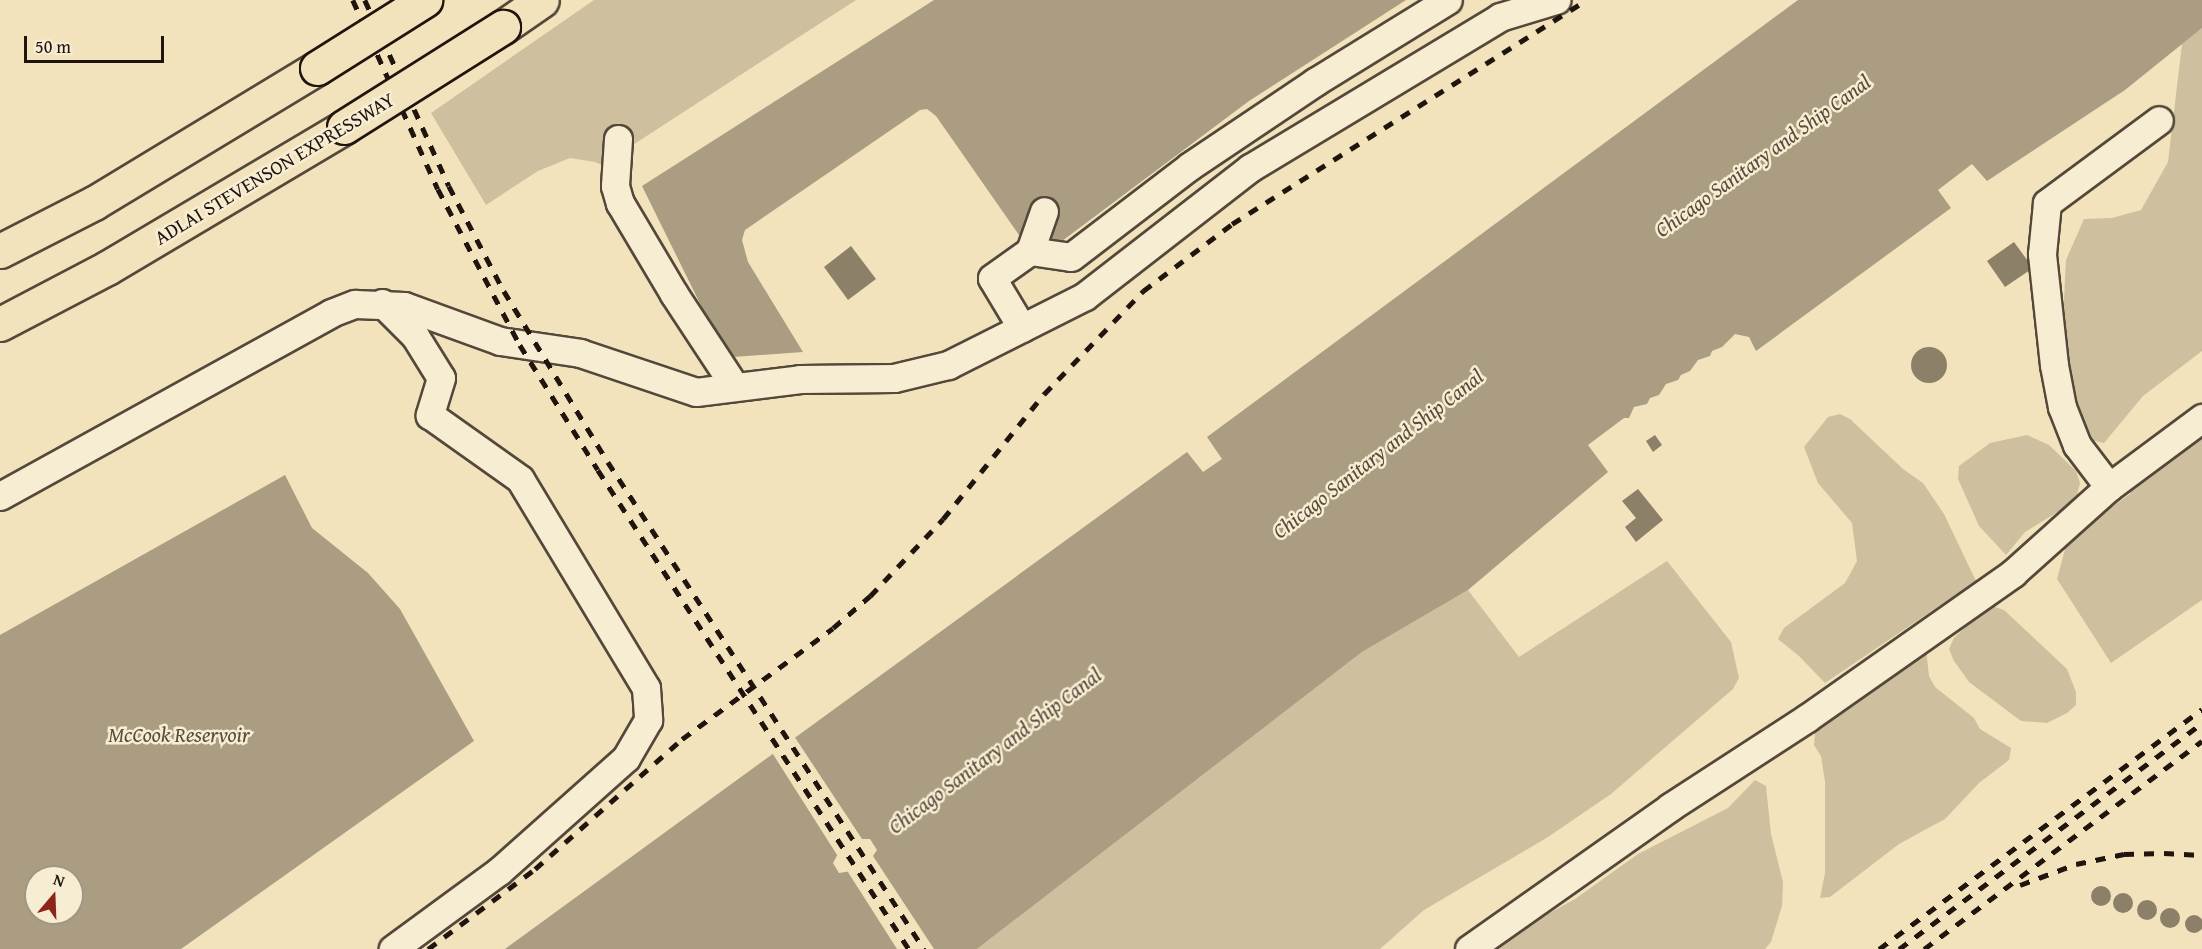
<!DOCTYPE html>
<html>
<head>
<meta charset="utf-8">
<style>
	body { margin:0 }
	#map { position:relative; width:2202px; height:949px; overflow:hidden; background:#f2e3bc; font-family:"Gentium Book Plus",serif }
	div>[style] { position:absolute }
	.green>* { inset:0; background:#cec09e }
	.water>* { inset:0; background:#ab9d81 }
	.pier>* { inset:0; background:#f2e3bc }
	.building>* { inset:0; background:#8d8068 }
	.round { border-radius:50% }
	.roads { filter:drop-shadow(2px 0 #54483a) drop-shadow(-2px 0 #54483a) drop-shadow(0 2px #54483a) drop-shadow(0 -2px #54483a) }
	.minor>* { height:27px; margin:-13.5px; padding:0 13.5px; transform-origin:13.5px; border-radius:13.5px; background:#f7edd3 }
	.highway>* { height:33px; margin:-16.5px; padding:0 16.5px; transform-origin:16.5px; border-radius:16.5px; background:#f2e3bc }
	.rail>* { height:4.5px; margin-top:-2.25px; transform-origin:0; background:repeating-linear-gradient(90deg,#20140e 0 10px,transparent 0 20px) }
	.bridges { filter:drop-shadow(2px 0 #20140e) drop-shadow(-2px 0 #20140e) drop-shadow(0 2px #20140e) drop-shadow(0 -2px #20140e) }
	.highway-bridge>* { height:33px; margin:-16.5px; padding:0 16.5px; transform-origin:16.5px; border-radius:16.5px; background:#f2e3bc }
	span { translate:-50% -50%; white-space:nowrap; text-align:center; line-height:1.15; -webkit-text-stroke:5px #f7edd3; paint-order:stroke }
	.street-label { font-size:20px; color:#20140e }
	.water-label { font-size:21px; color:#584b3c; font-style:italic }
	.north { position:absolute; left:24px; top:865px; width:60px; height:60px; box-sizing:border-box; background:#f7edd3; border:2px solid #a19684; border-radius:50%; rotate:19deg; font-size:16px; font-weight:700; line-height:24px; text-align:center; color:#20140e }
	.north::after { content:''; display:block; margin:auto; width:21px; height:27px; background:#8f2418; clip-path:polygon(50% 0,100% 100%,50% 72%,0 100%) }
	.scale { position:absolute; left:24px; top:36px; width:140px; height:27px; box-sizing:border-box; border:3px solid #20140e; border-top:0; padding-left:8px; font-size:18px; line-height:21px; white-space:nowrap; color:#20140e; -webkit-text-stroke:4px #f7edd3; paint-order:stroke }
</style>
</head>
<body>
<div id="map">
	<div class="green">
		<i style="clip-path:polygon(594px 0,856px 0,602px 165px,595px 162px,570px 158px,538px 171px,486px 205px,431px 113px)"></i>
		<i style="clip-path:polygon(2202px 28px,2202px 351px,2143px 396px,2104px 443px,2079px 437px,2071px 403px,2063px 319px,2066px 260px,2084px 219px,2112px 218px,2141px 210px,2168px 162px,2182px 44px)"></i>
		<i style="clip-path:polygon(1840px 414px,1850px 419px,1903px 469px,1923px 483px,1944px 514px,1976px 581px,1825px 683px,1799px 656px,1778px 639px,1784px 628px,1845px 583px,1857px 561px,1852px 523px,1818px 483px,1804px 447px,1828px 417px)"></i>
		<i style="clip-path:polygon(2202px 429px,2202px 600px,2111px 663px,2057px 579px,2068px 538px,2130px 494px,2133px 479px)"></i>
		<i style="clip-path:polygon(2027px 435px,2049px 445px,2076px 471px,2080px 483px,2077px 495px,2069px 505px,2025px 532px,2006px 555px,1979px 526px,1958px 479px,1959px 466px,1990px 443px)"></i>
		<i style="clip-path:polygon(1667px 561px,1731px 642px,1739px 678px,1733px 689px,1611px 794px,1548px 837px,1424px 910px,1380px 949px,977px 949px,1362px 652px,1468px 590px,1519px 657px)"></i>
		<i style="clip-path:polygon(1992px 606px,2004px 610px,2067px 669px,2076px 692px,2076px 705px,2067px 713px,2047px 723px,2021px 721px,1969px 682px,1954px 661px,1949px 649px,1954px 638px,1981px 612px)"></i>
		<i style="clip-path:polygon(1926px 649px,1929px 676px,1935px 687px,1974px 718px,1980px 729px,2011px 748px,2009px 760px,1979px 783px,1945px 819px,1899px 844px,1830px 897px,1820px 898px,1825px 873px,1825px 782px,1821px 756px,1814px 745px,1815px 732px,1861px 688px)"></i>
		<i style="clip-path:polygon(1755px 780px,1766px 786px,1771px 834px,1783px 882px,1782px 906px,1771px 942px,1765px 949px,1499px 949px,1519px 930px,1575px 899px,1638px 854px,1728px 808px)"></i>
	</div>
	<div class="water">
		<i style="clip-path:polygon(934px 0,1406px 0,1249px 101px,1062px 241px,1019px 235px,936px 116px,927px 109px,920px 110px,745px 230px,742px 240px,748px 262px,803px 352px,733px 357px,720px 344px,642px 186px)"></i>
		<i style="clip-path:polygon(evenodd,1798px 0,2202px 0,2202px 28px,2125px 90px,1987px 181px,1972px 164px,1938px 190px,1951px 208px,1756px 351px,1749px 337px,1735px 334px,1722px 347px,1712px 351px,1710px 356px,1698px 360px,1690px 371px,1681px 375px,1678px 380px,1666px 384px,1659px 395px,1650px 398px,1647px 404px,1634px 407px,1629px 418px,1624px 418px,1588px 445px,1608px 472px,1468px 590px,1362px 652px,977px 949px,505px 949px,1187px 452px,1203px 472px,1222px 459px,1207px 437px,1798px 0,859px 839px,870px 839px,877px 850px,871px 859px,851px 871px,839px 873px,833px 863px,839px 852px,859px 839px)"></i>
		<i style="clip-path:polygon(evenodd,285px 475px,312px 528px,368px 573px,400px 609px,474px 741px,181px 949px,0 949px,0 635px,285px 475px,36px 877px,72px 877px,72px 913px,36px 913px,36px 877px)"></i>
	</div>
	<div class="pier">
		<i style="clip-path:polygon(794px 736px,864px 842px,841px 854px,839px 858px,771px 751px)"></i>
		<i style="clip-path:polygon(871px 853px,934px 949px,897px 949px,846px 869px)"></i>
	</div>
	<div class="building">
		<i style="clip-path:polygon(2014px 242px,2033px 268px,2005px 287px,1987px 261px)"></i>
		<i style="clip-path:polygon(851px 246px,876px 279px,848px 300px,824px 267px)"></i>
		<i class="round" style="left:1911px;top:347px;width:36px;height:36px"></i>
		<i style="clip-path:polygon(1655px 435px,1662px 445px,1653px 452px,1646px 441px)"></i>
		<i style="clip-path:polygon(1638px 489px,1663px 520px,1636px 542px,1625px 527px,1636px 518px,1622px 501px)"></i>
		<i class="round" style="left:2091px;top:886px;width:20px;height:20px"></i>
		<i class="round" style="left:2113px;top:893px;width:20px;height:20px"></i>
		<i class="round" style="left:2137px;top:900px;width:20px;height:20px"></i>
		<i class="round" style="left:2160px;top:908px;width:20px;height:20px"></i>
		<i class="round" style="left:2185px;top:915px;width:18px;height:18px"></i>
	</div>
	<div class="roads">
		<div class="minor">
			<i style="left:618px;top:139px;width:47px;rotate:93.7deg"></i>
			<i style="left:615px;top:186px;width:18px;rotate:74deg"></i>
			<i style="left:620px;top:203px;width:106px;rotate:59.3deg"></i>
			<i style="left:674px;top:294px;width:111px;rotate:56.7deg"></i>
			<i style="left:1030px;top:251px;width:42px;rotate:-70.7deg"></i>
			<i style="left:382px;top:303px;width:47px;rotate:45deg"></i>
			<i style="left:415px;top:336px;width:49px;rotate:58.2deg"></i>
			<i style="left:441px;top:378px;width:39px;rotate:107deg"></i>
			<i style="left:430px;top:415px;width:110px;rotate:35.4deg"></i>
			<i style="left:520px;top:479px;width:244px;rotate:58.9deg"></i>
			<i style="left:646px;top:688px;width:32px;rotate:86deg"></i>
			<i style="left:648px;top:720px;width:44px;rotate:120.1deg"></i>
			<i style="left:626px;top:758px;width:170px;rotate:138.3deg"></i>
			<i style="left:499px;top:871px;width:132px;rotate:143.7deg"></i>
			<i style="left:1022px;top:328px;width:58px;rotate:-121deg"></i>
			<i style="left:992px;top:278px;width:47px;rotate:-35.4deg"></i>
			<i style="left:1030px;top:251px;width:41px;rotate:8.3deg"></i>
			<i style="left:1071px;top:257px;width:150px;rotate:-37.4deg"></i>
			<i style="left:1190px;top:166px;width:151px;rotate:-33.9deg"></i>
			<i style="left:1315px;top:82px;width:156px;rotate:-31.7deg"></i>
			<i style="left:2109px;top:487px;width:53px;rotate:-127.3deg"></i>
			<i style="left:2077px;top:445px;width:41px;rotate:-111.5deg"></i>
			<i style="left:2062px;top:407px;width:43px;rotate:-100.8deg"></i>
			<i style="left:2054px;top:365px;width:112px;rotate:-96.2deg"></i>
			<i style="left:2042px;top:254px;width:51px;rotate:-84.4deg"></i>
			<i style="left:2047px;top:203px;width:139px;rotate:-36.5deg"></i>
			<i style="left:0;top:496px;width:378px;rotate:-28.9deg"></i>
			<i style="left:331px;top:313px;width:26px;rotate:-21deg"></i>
			<i style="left:355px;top:304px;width:49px;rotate:2.3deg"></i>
			<i style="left:404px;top:306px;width:102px;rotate:20deg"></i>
			<i style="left:500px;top:341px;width:81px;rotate:8.5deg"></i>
			<i style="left:580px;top:353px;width:122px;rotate:18.6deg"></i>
			<i style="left:696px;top:392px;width:105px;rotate:-7.1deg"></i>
			<i style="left:800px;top:379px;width:94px;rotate:-0.6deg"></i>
			<i style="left:894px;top:378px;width:56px;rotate:-13.5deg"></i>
			<i style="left:948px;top:365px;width:153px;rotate:-26.7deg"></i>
			<i style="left:1085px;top:296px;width:209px;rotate:-37.8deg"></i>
			<i style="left:1250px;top:168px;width:292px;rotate:-31.1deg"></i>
			<i style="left:1500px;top:17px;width:59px;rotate:-16.9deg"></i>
			<i style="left:1469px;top:949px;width:246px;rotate:-35.2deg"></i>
			<i style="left:1670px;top:807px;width:163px;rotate:-33deg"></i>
			<i style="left:1807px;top:718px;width:252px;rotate:-35.1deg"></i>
			<i style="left:2013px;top:573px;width:129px;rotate:-41.9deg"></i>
			<i style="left:2109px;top:487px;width:116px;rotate:-36.6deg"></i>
		</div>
		<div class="highway">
			<i style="left:503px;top:27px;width:47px;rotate:-34.7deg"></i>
			<i style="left:0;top:251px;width:106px;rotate:-27.1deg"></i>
			<i style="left:94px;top:203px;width:261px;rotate:-31.2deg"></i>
			<i style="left:0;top:324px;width:121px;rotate:-27.6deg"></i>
			<i style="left:107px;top:268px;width:276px;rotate:-30.7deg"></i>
		</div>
	</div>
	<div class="rail">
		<i style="left:353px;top:0;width:207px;rotate:65.8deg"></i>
		<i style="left:438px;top:189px;width:176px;rotate:62.3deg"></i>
		<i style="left:520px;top:345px;width:147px;rotate:58deg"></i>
		<i style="left:598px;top:470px;width:571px;rotate:57.01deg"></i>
		<i style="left:365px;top:0;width:204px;rotate:65.7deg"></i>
		<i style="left:449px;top:186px;width:119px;rotate:62.4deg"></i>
		<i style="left:504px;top:291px;width:200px;rotate:58.7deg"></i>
		<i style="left:608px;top:462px;width:581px;rotate:57.02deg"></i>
		<i style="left:2020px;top:885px;width:60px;rotate:-20.6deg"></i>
		<i style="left:2076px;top:864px;width:49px;rotate:-11.8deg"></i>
		<i style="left:2124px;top:854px;width:40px;rotate:-1.4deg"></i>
		<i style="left:2164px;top:853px;width:38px;rotate:3deg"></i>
		<i style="left:428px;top:949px;width:134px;rotate:-36.8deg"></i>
		<i style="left:535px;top:869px;width:196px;rotate:-41.5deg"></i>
		<i style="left:682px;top:739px;width:187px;rotate:-36.3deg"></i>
		<i style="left:833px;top:628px;width:49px;rotate:-40.9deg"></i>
		<i style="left:870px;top:596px;width:106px;rotate:-46.5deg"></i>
		<i style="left:943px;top:519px;width:161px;rotate:-51.1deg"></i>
		<i style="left:1044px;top:394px;width:143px;rotate:-46.1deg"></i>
		<i style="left:1143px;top:291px;width:111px;rotate:-37deg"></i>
		<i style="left:1232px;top:224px;width:419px;rotate:-32.3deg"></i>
		<i style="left:1879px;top:949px;width:402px;rotate:-36.6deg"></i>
		<i style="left:1899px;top:949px;width:378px;rotate:-36.7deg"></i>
		<i style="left:1924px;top:949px;width:347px;rotate:-36.8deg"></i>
	</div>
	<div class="bridges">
		<div class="highway-bridge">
			<i style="left:317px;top:68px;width:128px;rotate:-32.2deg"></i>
			<i style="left:344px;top:127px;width:188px;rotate:-32.2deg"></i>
		</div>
	</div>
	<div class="street-label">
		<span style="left:274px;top:168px;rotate:-31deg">ADLAI STEVENSON EXPRESSWAY</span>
	</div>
	<div class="water-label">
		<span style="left:1763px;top:156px;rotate:-36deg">Chicago Sanitary and Ship Canal</span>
		<span style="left:1378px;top:454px;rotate:-38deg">Chicago Sanitary and Ship Canal</span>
		<span style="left:179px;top:735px">McCook Reservoir</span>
		<span style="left:995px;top:751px;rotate:-37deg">Chicago Sanitary and Ship Canal</span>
	</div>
	<div class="north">N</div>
	<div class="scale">50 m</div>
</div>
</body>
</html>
